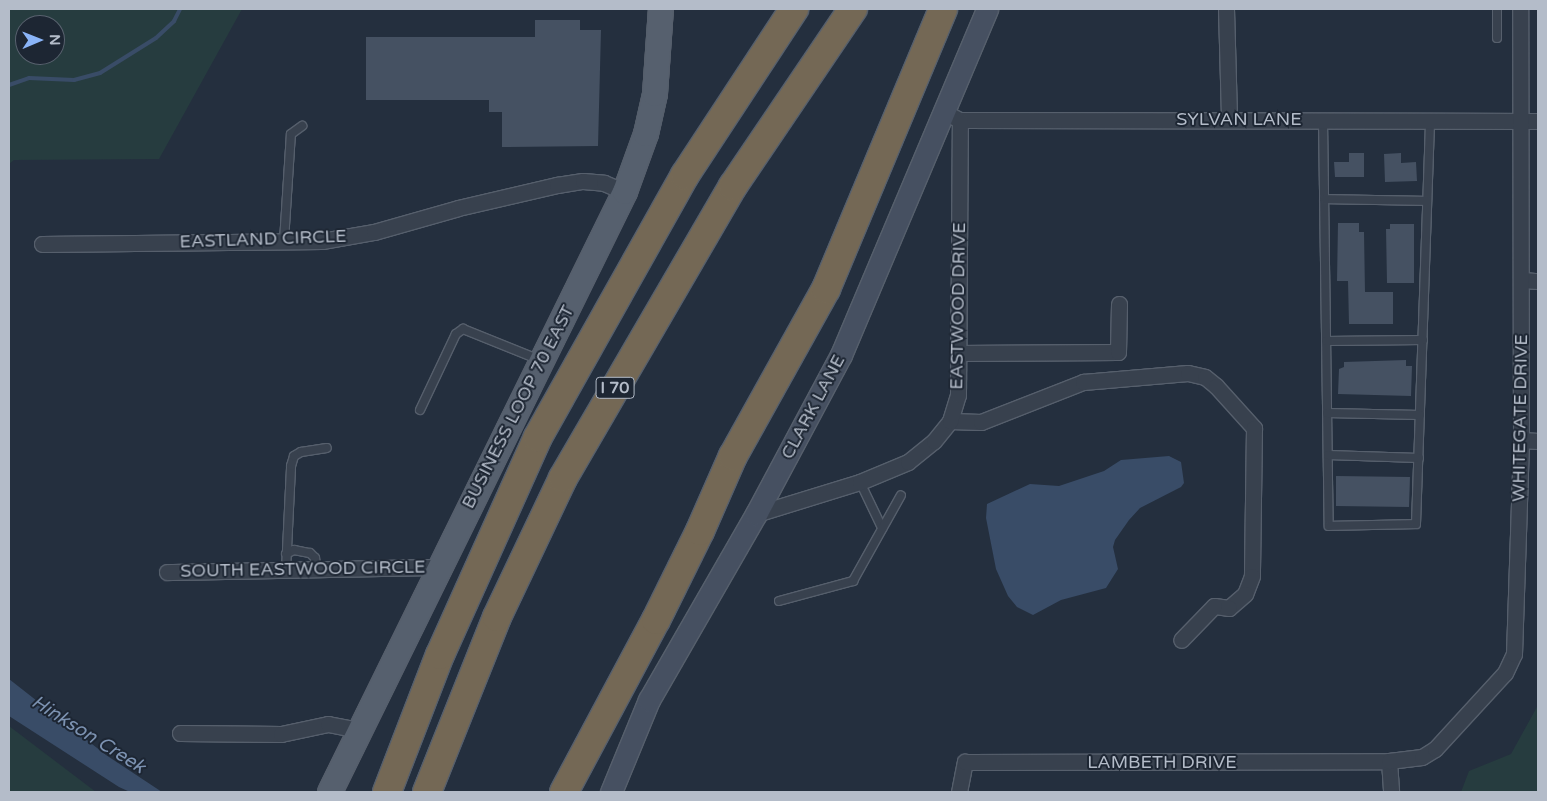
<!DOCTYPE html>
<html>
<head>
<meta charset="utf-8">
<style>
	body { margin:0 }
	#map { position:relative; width:1547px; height:801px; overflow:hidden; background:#242f3e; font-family:"Varela Round",sans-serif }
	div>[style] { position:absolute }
	.green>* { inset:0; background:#263c3f }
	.water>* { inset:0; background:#394c67 }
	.stream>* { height:4px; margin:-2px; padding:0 2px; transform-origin:2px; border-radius:2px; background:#394c67 }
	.building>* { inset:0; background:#455162 }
	.roads { filter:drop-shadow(1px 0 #565f6c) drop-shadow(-1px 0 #565f6c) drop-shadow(0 1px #565f6c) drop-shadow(0 -1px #565f6c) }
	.lane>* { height:8px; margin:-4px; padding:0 4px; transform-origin:4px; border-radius:4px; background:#38414e }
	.street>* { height:15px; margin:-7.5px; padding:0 7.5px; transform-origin:7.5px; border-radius:7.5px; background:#38414e }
	.secondary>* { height:21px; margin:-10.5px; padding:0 10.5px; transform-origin:10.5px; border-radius:10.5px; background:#465061 }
	.primary>* { height:24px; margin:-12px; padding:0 12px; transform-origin:12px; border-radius:12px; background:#56606e }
	.highway>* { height:28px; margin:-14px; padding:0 14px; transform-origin:14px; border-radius:14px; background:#746855 }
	span { translate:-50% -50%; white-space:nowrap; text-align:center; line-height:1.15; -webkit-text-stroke:4px #1d2633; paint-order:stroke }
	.shield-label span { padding:1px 4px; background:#1d2633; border:1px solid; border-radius:4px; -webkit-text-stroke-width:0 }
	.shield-label { font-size:16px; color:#b4bcc9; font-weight:700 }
	.street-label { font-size:18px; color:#b4bcc9 }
	.water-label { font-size:19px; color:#7c92b1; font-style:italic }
	.frame { position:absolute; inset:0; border:10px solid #b4bcc9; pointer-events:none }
	.north { position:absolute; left:15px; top:15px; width:50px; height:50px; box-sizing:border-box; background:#1d2633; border:1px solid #59626f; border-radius:50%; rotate:89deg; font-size:14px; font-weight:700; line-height:20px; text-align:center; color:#b4bcc9 }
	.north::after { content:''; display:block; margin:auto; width:18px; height:22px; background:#8ab4f8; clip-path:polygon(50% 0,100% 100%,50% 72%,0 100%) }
</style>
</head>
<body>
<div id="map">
	<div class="green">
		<i style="clip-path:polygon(evenodd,9px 9px,242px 9px,159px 159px,14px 160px,9px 164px,9px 9px,25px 25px,55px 25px,55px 55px,25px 55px,25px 25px)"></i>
		<i style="clip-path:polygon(1538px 705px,1538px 792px,1461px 792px,1469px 771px,1511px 754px)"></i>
		<i style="clip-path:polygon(9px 726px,96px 792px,9px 792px)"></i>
	</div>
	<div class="water">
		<i style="clip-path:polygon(1169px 456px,1181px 462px,1184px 483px,1181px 487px,1140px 508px,1129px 520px,1115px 540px,1113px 547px,1118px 569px,1106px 588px,1061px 600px,1033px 615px,1017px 607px,1008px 596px,996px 569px,986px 518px,987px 504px,1030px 484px,1059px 486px,1104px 471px,1121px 460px)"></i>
		<i style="clip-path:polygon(9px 679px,106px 755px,162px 792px,130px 792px,119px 787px,9px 716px)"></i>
	</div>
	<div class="stream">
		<i style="left:9px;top:85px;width:21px;rotate:-19deg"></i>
		<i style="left:29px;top:78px;width:45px;rotate:2.5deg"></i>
		<i style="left:74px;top:80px;width:27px;rotate:-15deg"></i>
		<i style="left:100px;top:73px;width:66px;rotate:-32deg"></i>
		<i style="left:156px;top:38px;width:25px;rotate:-43deg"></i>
		<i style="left:174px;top:21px;width:13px;rotate:-63deg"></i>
	</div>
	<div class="building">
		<i style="clip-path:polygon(535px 20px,580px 20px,580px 30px,601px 30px,598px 146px,502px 147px,502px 112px,489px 112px,489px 100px,366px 100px,366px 37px,535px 37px)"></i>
		<i style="clip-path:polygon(1349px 153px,1364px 153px,1364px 177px,1335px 177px,1334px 162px,1349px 162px)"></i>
		<i style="clip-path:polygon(1401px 153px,1401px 163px,1416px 162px,1417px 181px,1385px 182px,1384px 154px)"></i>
		<i style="clip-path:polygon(1338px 223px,1359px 223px,1359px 232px,1364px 232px,1365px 292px,1393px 292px,1393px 324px,1349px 324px,1348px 281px,1337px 281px)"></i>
		<i style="clip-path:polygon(1390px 224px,1414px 224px,1414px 283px,1387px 283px,1386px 229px,1390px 229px)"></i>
		<i style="clip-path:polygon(1406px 360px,1406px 366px,1412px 366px,1411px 396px,1338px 394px,1339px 369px,1344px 367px,1344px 362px)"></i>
		<i style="clip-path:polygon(1336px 476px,1410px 477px,1409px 507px,1336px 506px)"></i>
	</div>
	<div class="roads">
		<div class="lane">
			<i style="left:1497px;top:9px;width:29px;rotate:90deg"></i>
			<i style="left:1323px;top:120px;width:406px;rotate:89.2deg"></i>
			<i style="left:1329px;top:526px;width:87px;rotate:-1.3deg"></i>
			<i style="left:1416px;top:524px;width:404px;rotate:-88deg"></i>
			<i style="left:1324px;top:199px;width:103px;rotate:1.1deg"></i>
			<i style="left:284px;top:241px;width:107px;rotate:-86.3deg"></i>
			<i style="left:291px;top:134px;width:14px;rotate:-36deg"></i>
			<i style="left:1326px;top:341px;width:97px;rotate:-0.6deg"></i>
			<i style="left:420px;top:410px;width:84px;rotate:-64.7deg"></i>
			<i style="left:456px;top:334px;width:9px;rotate:-36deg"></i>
			<i style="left:463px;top:329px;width:83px;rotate:21.9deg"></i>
			<i style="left:1327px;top:413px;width:93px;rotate:1.2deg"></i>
			<i style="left:1328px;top:455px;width:91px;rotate:1.9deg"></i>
			<i style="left:860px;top:482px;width:51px;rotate:64.4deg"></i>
			<i style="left:286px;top:554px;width:9px;rotate:-27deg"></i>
			<i style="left:294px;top:550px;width:16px;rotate:11deg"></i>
			<i style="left:310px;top:553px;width:7px;rotate:45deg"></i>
			<i style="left:315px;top:558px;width:12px;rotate:81deg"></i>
			<i style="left:286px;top:570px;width:104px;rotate:-87.2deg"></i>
			<i style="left:291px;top:466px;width:10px;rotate:-73deg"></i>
			<i style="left:294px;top:456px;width:8px;rotate:-30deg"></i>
			<i style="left:301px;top:452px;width:26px;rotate:-9deg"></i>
			<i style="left:779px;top:601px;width:77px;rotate:-15.1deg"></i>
			<i style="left:853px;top:581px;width:98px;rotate:-60.8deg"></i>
		</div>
		<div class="street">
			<i style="left:1226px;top:9px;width:110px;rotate:88.4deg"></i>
			<i style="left:942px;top:111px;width:20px;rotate:27deg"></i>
			<i style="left:960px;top:120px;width:578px;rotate:0.1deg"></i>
			<i style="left:42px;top:244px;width:280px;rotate:-0.6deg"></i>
			<i style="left:322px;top:241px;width:53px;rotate:-9.8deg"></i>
			<i style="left:374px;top:232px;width:87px;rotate:-15.9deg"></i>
			<i style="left:458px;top:208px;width:102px;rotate:-13.1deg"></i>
			<i style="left:557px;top:185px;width:26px;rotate:-9deg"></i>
			<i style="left:583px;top:181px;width:21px;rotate:5deg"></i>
			<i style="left:604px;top:183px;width:23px;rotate:23deg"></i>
			<i style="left:1522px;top:280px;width:16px;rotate:4deg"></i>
			<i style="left:959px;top:353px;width:159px;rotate:-0.4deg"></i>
			<i style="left:1118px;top:352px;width:48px;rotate:-88.8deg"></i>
			<i style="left:950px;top:421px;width:31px;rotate:2deg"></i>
			<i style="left:981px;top:422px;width:110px;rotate:-21.4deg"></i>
			<i style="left:1083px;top:382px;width:105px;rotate:-4.9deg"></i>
			<i style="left:1188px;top:373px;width:17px;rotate:13deg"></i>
			<i style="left:1205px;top:377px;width:14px;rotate:39deg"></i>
			<i style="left:1216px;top:386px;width:57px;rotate:47.9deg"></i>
			<i style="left:1254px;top:428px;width:148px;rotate:90.8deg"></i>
			<i style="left:1252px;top:576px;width:19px;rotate:111deg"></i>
			<i style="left:1245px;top:594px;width:21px;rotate:139deg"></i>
			<i style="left:1229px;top:608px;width:15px;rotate:-172deg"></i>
			<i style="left:1214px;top:606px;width:47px;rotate:134.1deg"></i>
			<i style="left:1521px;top:440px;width:17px;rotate:3deg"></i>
			<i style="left:756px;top:514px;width:109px;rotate:-17.1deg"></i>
			<i style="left:860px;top:482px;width:52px;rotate:-22.6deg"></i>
			<i style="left:908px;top:462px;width:33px;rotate:-39deg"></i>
			<i style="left:934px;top:441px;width:26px;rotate:-51deg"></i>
			<i style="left:950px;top:421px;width:27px;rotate:-73deg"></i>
			<i style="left:958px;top:395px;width:275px;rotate:-89.6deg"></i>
			<i style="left:167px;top:572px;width:272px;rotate:-1.1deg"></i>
			<i style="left:180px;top:733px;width:101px;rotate:0.6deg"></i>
			<i style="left:281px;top:734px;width:48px;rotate:-12deg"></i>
			<i style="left:328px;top:724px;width:32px;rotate:11deg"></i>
			<i style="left:1389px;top:761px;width:31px;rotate:86deg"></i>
			<i style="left:959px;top:792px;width:31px;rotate:-79deg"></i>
			<i style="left:965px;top:762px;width:424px;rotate:-0.1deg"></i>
			<i style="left:1389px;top:761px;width:33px;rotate:-7deg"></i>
			<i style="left:1422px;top:757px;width:15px;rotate:-32deg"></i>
			<i style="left:1435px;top:749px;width:103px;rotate:-47.4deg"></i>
			<i style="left:1505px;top:673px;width:21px;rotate:-65deg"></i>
			<i style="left:1514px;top:654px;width:214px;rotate:-88.1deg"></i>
			<i style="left:1521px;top:440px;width:431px;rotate:-90.1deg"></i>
		</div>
		<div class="secondary">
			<i style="left:611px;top:792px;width:100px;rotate:-67.6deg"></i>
			<i style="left:649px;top:700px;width:215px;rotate:-60.1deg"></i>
			<i style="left:756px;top:514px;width:180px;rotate:-61.9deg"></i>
			<i style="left:841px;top:355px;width:376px;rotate:-67.1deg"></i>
		</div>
		<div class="primary">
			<i style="left:330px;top:792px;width:669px;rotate:-63.82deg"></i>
			<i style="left:625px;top:192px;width:62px;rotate:-70.1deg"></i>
			<i style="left:646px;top:134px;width:41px;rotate:-77.3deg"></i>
			<i style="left:655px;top:94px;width:85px;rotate:-86deg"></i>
		</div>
		<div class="highway">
			<i style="left:387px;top:792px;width:147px;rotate:-68.9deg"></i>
			<i style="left:440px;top:655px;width:239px;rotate:-65.8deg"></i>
			<i style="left:538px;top:437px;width:300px;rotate:-60.7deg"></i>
			<i style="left:685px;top:175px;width:199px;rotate:-56.7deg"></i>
			<i style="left:427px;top:792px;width:188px;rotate:-68.2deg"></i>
			<i style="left:497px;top:617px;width:154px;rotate:-64.6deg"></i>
			<i style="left:563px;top:478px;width:338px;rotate:-59.8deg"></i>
			<i style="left:733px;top:186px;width:214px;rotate:-55.9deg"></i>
			<i style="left:564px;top:792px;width:195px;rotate:-61.9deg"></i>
			<i style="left:656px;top:620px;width:99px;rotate:-63.7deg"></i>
			<i style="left:700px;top:531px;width:82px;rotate:-66.3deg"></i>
			<i style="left:733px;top:456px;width:191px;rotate:-60.9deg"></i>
			<i style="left:826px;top:289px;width:303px;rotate:-67.3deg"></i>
		</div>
	</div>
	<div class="shield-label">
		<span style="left:615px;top:388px">I 70</span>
	</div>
	<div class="street-label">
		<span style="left:1239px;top:119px">SYLVAN LANE</span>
		<span style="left:263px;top:239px;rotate:-2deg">EASTLAND CIRCLE</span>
		<span style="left:958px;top:306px;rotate:-89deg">EASTWOOD DRIVE</span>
		<span style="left:518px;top:407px;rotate:-63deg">BUSINESS LOOP 70 EAST</span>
		<span style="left:813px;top:407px;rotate:-62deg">CLARK LANE</span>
		<span style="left:1520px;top:418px;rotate:-89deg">WHITEGATE DRIVE</span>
		<span style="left:303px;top:569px;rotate:-1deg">SOUTH EASTWOOD CIRCLE</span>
		<span style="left:1162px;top:762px">LAMBETH DRIVE</span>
	</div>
	<div class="water-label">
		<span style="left:88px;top:735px;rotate:32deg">Hinkson Creek</span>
	</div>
	<div class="frame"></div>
	<div class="north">N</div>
</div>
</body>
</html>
